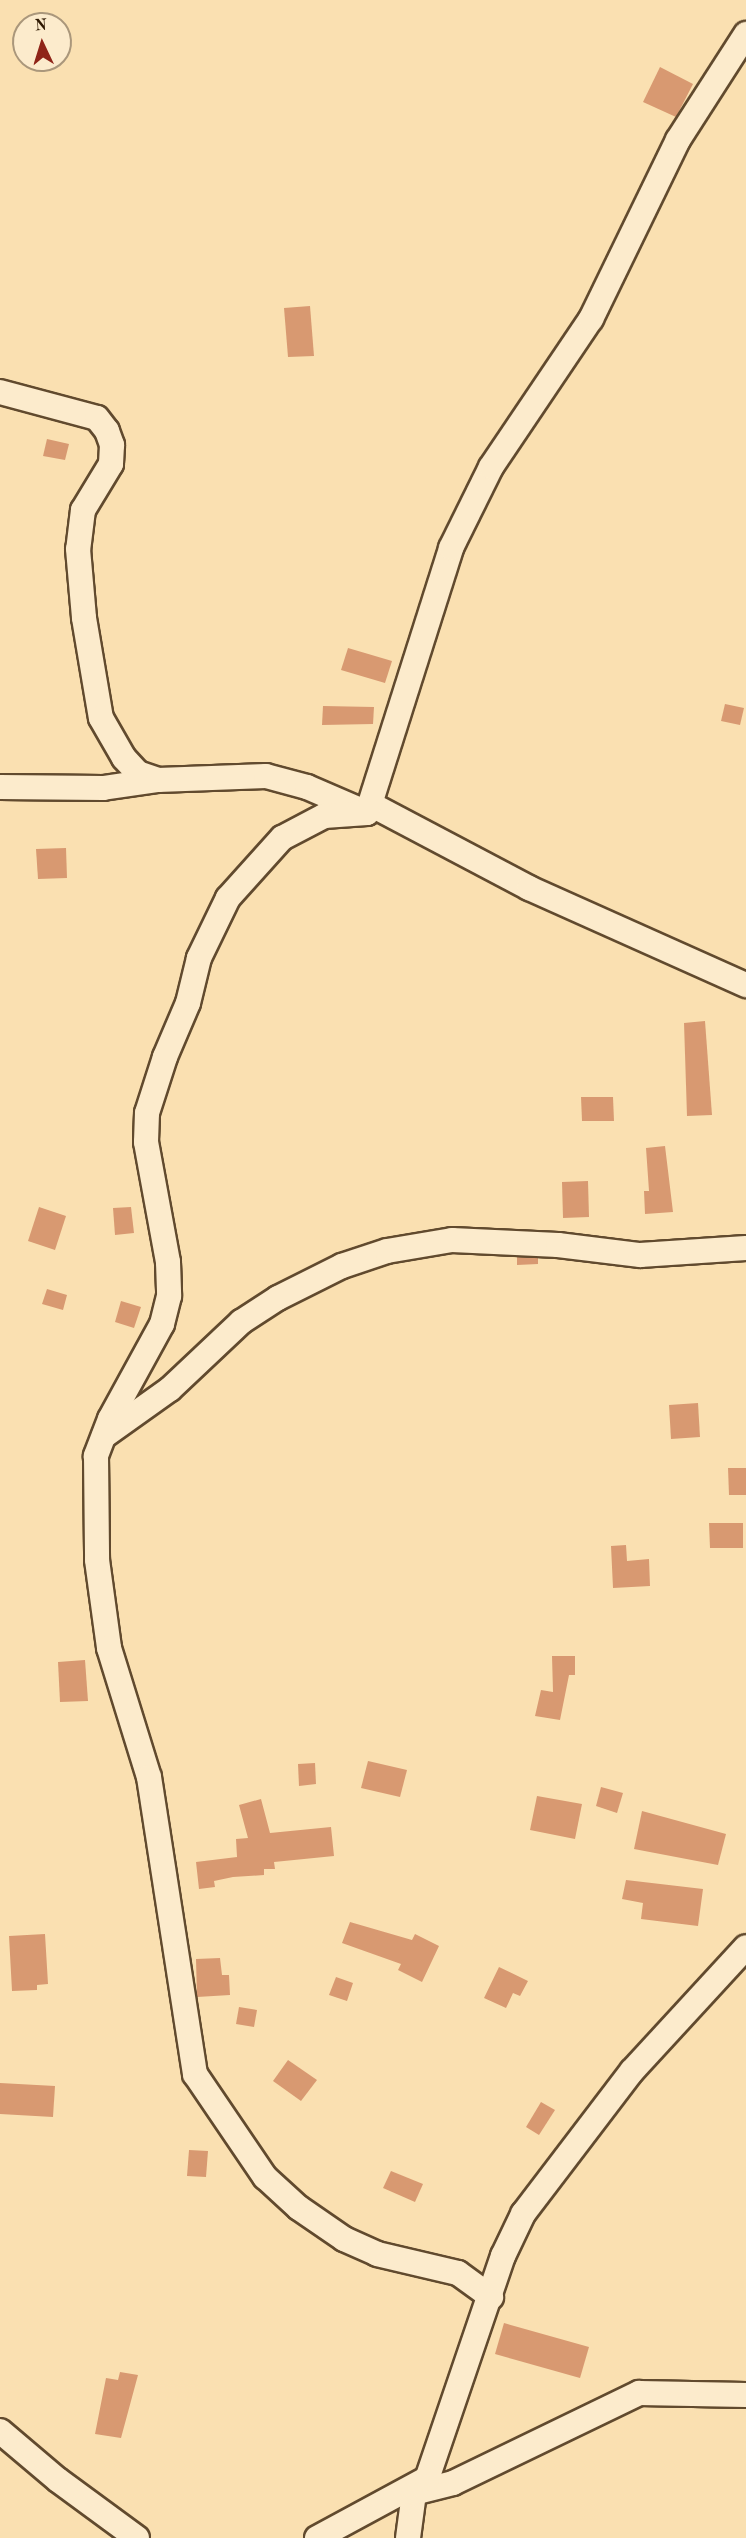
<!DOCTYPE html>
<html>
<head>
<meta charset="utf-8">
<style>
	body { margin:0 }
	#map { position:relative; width:746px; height:2538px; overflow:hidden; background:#fae0b1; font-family:"Old Standard TT",serif }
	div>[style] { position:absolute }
	.building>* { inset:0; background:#d89971 }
	.roads { filter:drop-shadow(2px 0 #614a2e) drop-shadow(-2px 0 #614a2e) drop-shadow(0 2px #614a2e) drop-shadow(0 -2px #614a2e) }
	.street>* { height:24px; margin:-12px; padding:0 12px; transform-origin:12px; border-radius:12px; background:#fcebcc }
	span { translate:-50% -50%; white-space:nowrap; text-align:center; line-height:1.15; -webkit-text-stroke:6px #fcebcc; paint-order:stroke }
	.north { position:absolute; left:12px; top:12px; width:60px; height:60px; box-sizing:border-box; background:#fcebcc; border:2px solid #aa977b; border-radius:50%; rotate:356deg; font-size:16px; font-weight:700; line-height:24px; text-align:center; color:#2e1802 }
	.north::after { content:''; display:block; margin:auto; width:21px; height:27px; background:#8f2418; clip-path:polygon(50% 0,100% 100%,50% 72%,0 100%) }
</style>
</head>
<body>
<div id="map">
	<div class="building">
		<i style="clip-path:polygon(660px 67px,693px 84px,676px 117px,643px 102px)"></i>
		<i style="clip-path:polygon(310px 306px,314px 356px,288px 357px,284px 308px)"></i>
		<i style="clip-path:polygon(47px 439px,69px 444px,65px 460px,43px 456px)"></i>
		<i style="clip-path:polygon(348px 648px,392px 661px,385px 683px,341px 670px)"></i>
		<i style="clip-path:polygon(725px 704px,744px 708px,740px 725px,721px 721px)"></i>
		<i style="clip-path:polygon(323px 706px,374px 707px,373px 724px,322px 725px)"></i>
		<i style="clip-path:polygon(66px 848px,67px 878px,38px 879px,36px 849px)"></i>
		<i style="clip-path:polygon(705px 1021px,712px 1115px,687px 1116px,684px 1023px)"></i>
		<i style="clip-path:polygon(581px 1097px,613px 1097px,614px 1121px,582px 1121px)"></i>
		<i style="clip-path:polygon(665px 1146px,673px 1212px,645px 1214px,644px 1191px,649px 1191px,646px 1148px)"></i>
		<i style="clip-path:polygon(588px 1181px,589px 1217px,563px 1218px,562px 1182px)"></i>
		<i style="clip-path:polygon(39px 1207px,66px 1216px,55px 1250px,28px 1241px)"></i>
		<i style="clip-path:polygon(131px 1207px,134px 1233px,115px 1235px,113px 1208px)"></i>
		<i style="clip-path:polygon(517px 1257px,538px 1258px,538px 1264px,517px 1265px)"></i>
		<i style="clip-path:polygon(47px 1289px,67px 1295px,63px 1310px,42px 1304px)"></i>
		<i style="clip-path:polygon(121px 1301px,141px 1307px,134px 1328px,115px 1322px)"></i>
		<i style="clip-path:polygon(698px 1403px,700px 1437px,671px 1439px,669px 1405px)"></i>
		<i style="clip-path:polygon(728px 1468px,746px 1468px,746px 1495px,729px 1495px)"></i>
		<i style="clip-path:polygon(709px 1523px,743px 1523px,743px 1548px,710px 1548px)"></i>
		<i style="clip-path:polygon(626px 1545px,627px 1561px,649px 1559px,650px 1586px,613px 1588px,611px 1546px)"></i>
		<i style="clip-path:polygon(552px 1656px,575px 1656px,575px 1675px,569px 1675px,560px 1720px,535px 1716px,541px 1690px,553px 1692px)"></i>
		<i style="clip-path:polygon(85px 1660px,88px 1701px,60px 1702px,58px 1662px)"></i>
		<i style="clip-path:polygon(368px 1761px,407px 1770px,400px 1797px,361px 1788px)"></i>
		<i style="clip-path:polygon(315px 1763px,316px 1784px,299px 1786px,298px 1764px)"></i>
		<i style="clip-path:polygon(601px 1787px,623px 1793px,617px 1813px,596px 1806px)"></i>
		<i style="clip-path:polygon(537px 1796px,582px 1804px,575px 1839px,530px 1830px)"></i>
		<i style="clip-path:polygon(261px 1799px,270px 1833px,331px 1827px,334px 1856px,274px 1862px,275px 1869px,264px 1869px,264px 1875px,233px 1877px,214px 1881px,215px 1887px,199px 1889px,196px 1862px,237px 1857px,236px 1839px,248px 1838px,239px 1805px)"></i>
		<i style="clip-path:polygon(642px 1811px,726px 1834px,718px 1865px,634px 1849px)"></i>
		<i style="clip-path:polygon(626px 1880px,703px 1889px,698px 1926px,641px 1919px,643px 1903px,622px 1899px)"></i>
		<i style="clip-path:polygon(350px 1922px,412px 1940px,415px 1934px,439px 1946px,422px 1982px,398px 1970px,401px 1964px,342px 1943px)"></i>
		<i style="clip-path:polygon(45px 1934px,48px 1984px,37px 1985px,37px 1990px,12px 1991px,9px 1936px)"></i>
		<i style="clip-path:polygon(220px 1958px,222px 1975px,229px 1975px,230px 1995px,197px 1997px,196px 1959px)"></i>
		<i style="clip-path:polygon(499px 1967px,528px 1981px,520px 1996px,513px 1993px,506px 2008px,484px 1998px)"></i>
		<i style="clip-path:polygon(336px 1977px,353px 1983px,347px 2001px,329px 1995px)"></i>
		<i style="clip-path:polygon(239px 2007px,257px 2010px,254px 2027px,236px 2024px)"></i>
		<i style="clip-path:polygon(288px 2060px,317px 2080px,301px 2101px,273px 2081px)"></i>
		<i style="clip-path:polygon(0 2083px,55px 2086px,53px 2117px,0 2114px)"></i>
		<i style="clip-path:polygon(541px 2102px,555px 2110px,539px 2135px,526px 2127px)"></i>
		<i style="clip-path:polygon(189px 2150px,208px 2151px,206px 2177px,187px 2176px)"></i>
		<i style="clip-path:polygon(391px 2171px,423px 2184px,415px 2202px,383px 2188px)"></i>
		<i style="clip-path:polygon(504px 2323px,589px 2347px,580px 2378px,495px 2354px)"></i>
		<i style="clip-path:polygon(120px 2372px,138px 2375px,121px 2438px,95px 2434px,106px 2378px,118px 2380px)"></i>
	</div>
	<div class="roads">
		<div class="street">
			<i style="left:0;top:392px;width:100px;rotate:15deg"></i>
			<i style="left:97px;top:418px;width:16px;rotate:52deg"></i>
			<i style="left:107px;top:431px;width:15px;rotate:70deg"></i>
			<i style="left:112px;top:445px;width:19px;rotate:93deg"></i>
			<i style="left:111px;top:464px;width:54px;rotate:121.3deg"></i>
			<i style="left:83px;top:510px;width:39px;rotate:97deg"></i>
			<i style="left:78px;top:549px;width:69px;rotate:85deg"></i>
			<i style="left:84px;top:618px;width:101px;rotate:80.4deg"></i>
			<i style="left:101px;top:718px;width:46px;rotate:60.1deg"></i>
			<i style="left:124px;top:758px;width:21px;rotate:47deg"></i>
			<i style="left:138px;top:773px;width:21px;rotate:19deg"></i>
			<i style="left:0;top:787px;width:103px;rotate:0.6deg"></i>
			<i style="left:103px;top:788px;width:56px;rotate:-8.3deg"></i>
			<i style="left:158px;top:780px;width:108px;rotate:-2.1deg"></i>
			<i style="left:266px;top:776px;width:42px;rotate:15deg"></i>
			<i style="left:307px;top:787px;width:65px;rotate:23.4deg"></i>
			<i style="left:367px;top:813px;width:9px;rotate:-72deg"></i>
			<i style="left:370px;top:804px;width:180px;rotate:27.8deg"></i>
			<i style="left:529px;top:888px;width:238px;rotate:24.1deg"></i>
			<i style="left:370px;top:804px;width:269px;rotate:-72.4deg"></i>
			<i style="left:451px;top:548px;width:90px;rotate:-63.7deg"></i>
			<i style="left:491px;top:467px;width:179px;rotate:-56deg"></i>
			<i style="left:591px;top:319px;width:199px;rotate:-64.1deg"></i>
			<i style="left:678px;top:140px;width:126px;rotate:-57.3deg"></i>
			<i style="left:367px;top:813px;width:43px;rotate:176deg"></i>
			<i style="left:324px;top:816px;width:47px;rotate:152.4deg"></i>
			<i style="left:282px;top:838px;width:81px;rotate:132deg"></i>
			<i style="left:228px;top:898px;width:67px;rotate:115.8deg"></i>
			<i style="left:199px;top:958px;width:46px;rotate:103.7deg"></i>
			<i style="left:188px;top:1003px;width:59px;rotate:113.1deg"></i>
			<i style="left:165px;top:1057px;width:59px;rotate:107.8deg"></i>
			<i style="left:147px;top:1113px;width:29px;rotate:92deg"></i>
			<i style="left:146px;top:1142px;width:122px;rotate:79.6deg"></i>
			<i style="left:168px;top:1262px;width:34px;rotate:88deg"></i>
			<i style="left:169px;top:1296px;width:29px;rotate:104deg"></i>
			<i style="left:162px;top:1324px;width:108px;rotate:118.7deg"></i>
			<i style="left:110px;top:1419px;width:40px;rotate:111deg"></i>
			<i style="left:96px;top:1456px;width:104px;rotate:89.4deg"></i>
			<i style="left:97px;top:1560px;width:89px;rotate:82.2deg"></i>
			<i style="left:109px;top:1648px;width:135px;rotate:72.8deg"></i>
			<i style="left:149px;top:1777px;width:301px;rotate:81.2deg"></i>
			<i style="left:195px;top:2074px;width:125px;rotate:55.8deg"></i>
			<i style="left:265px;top:2177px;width:46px;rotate:42.4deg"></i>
			<i style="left:299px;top:2208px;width:55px;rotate:34.6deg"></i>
			<i style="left:344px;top:2239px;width:36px;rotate:24deg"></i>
			<i style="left:377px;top:2254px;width:83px;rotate:13.2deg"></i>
			<i style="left:458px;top:2273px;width:41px;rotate:36deg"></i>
			<i style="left:104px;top:1436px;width:81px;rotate:-35.5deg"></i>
			<i style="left:170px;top:1389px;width:98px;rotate:-43.3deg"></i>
			<i style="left:241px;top:1322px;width:44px;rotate:-33deg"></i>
			<i style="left:278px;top:1298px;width:72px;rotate:-26.6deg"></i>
			<i style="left:342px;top:1266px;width:47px;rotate:-18.4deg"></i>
			<i style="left:387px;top:1251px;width:66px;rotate:-9.6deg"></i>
			<i style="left:452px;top:1240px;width:106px;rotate:2.7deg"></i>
			<i style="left:558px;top:1245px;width:83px;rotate:7deg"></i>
			<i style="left:640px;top:1255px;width:106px;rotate:-3.8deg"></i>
			<i style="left:0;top:2431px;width:76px;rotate:40.2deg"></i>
			<i style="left:58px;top:2480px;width:98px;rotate:36.3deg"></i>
			<i style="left:414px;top:2493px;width:40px;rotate:-14.4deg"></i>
			<i style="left:453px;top:2483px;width:207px;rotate:-25.8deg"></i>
			<i style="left:639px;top:2393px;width:107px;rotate:1.1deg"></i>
			<i style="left:317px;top:2538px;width:124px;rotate:-28.4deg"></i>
			<i style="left:408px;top:2538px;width:45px;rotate:-82.4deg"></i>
			<i style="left:414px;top:2493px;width:19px;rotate:-47deg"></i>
			<i style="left:427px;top:2479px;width:236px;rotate:-71.2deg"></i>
			<i style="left:503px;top:2256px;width:47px;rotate:-64.5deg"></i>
			<i style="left:523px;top:2214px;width:180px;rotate:-52.7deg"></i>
			<i style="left:632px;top:2071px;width:168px;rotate:-47.4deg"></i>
		</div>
	</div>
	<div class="north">N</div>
</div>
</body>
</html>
